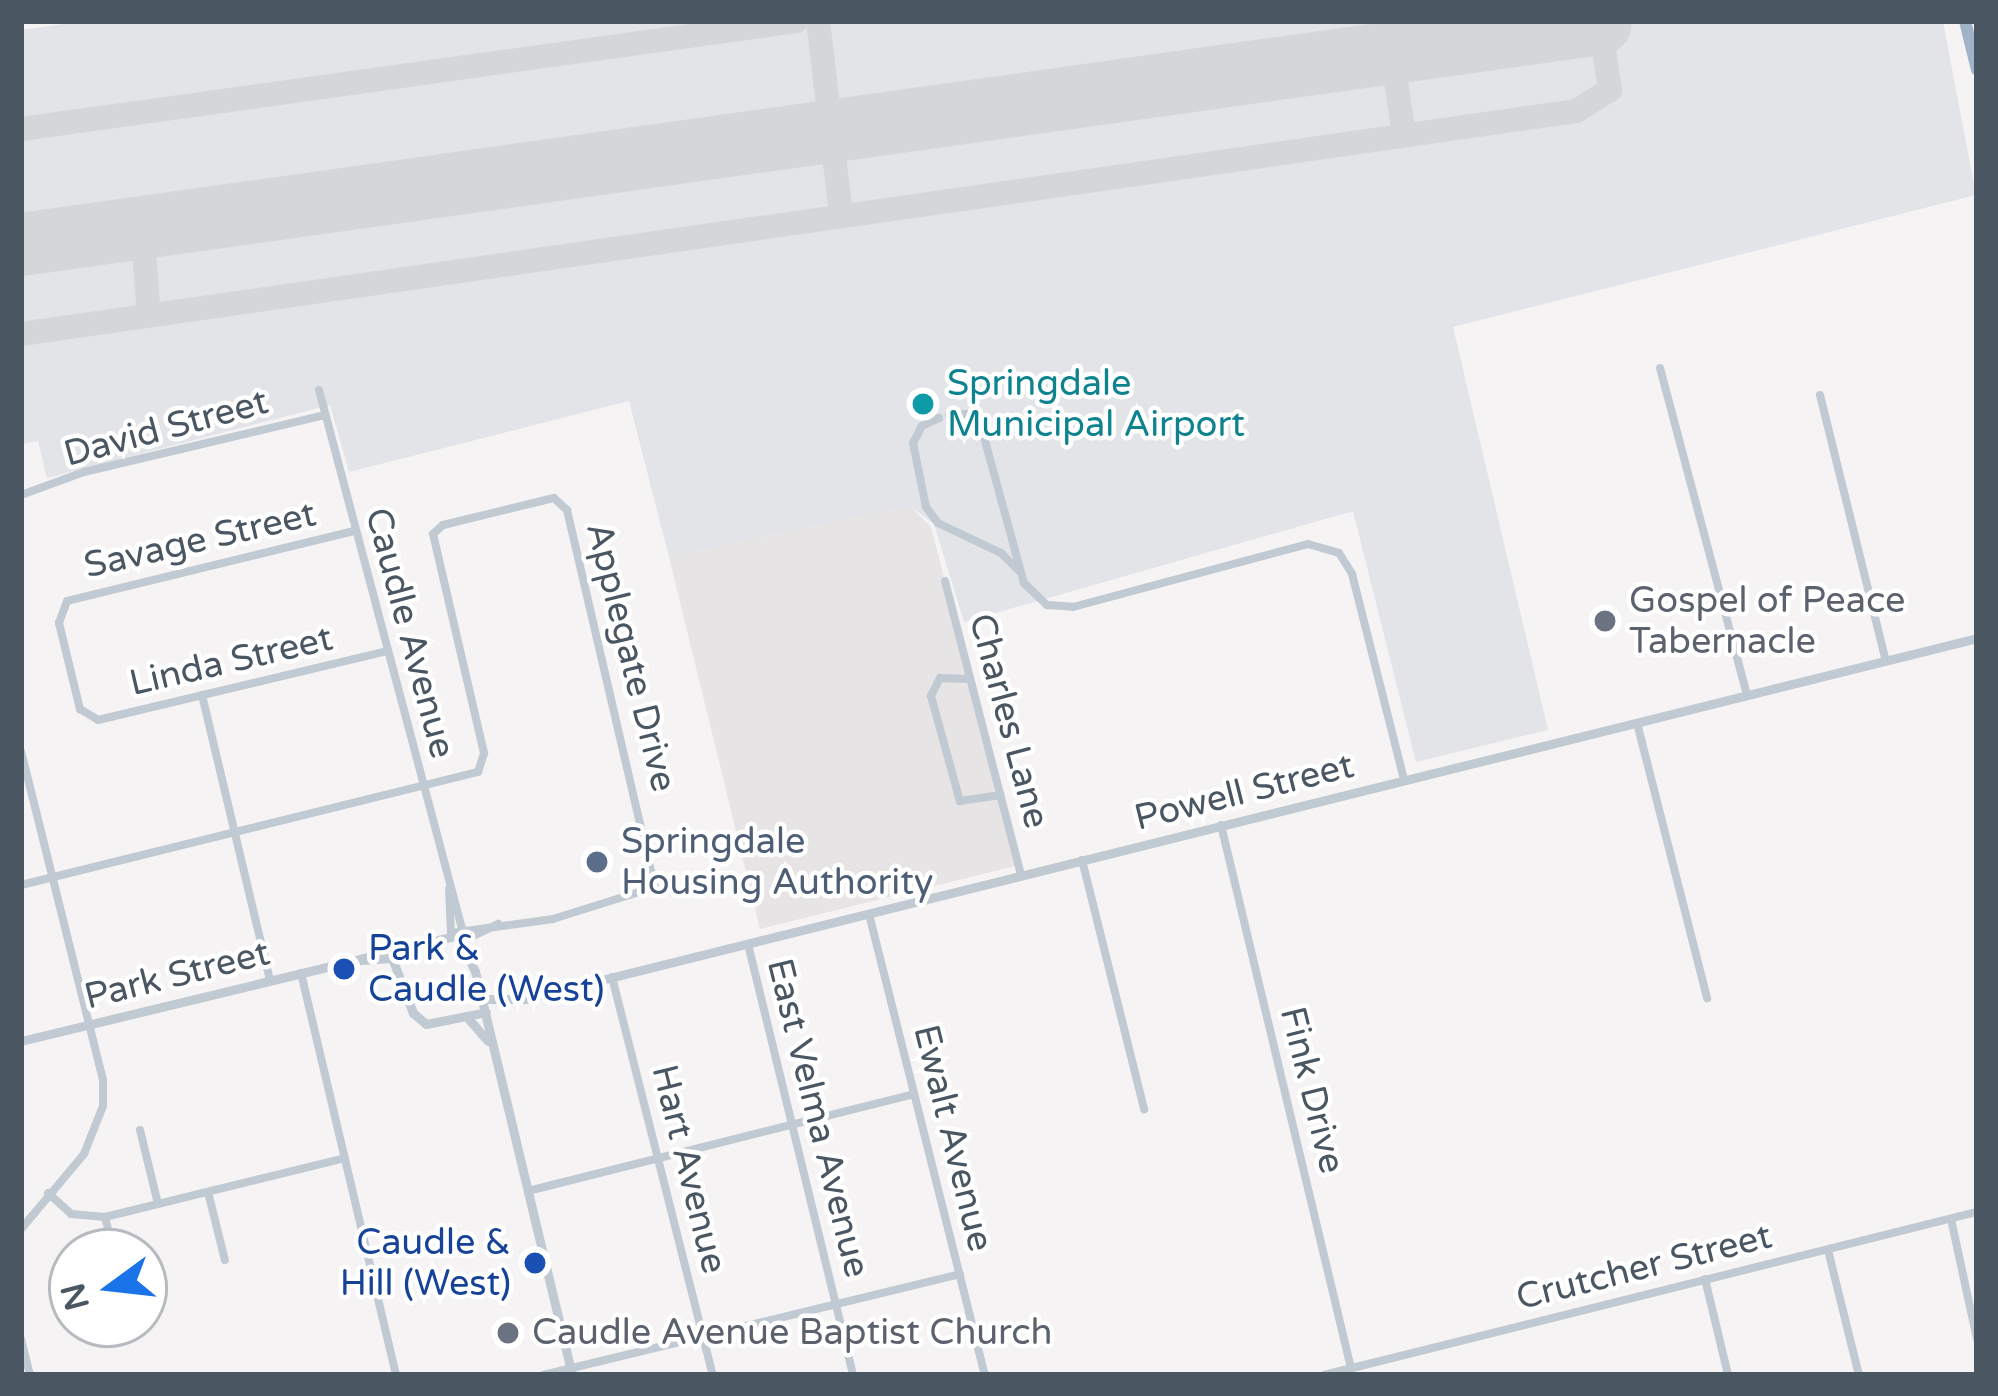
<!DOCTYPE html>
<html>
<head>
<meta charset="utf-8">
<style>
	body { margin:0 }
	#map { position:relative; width:1998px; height:1396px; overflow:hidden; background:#f5f3f3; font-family:"Varela Round",sans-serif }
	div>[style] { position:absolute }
	.education>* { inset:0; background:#e6e4e5 }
	.airport>* { inset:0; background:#e2e4e7 }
	.taxiway>* { height:24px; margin:-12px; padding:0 12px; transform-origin:12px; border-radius:12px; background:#d5d6d8 }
	.runway>* { height:63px; margin:-31.5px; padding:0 31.5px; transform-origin:31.5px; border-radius:31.5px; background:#d5d6d8 }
	.minor>* { height:8px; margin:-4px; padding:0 4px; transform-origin:4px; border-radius:4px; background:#c1cad2 }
	.tertiary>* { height:9px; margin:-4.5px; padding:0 4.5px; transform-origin:4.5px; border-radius:4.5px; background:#c1cad2 }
	.trunk>* { height:12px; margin:-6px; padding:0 6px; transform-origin:6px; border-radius:6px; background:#9fb4c9 }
	.dots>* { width:33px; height:33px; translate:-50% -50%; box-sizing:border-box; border:6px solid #fff; border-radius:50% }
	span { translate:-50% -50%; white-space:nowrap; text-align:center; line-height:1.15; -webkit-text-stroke:9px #fff; paint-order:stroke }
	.culture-label { font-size:36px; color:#0d838f }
	.left { translate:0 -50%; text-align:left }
	.street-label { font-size:36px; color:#4a5661 }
	.worship-label { font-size:36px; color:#5b616d }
	.service-label { font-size:36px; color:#4e5e75 }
	.transit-label { font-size:36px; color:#164399 }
	.right { translate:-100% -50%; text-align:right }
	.frame { position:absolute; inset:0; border:24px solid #4a5661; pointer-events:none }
	.north { position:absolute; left:48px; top:1228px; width:120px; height:120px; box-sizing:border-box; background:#fff; border:3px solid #b7bbc0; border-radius:50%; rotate:255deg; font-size:33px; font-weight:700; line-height:48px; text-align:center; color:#4a5661 }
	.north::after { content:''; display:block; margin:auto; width:42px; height:54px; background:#1a73e8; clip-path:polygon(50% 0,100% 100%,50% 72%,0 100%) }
</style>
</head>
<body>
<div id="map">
	<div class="education">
		<i style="clip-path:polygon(910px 506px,931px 527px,1019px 865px,760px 929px,669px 557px)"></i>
	</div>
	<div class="airport">
		<i style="clip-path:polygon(85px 21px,1943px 21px,1976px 195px,1453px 327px,1548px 730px,1416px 762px,1353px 511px,964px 622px,934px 524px,910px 506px,669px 557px,629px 401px,349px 472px,330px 405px,47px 478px,38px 441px,21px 444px,21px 30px)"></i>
	</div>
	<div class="taxiway">
		<i style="left:818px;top:21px;width:195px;rotate:83.2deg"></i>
		<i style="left:1387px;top:21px;width:115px;rotate:81.5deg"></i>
		<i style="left:21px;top:129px;width:783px;rotate:-7.92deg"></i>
		<i style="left:142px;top:227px;width:88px;rotate:85.5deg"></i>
		<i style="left:21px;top:334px;width:1571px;rotate:-8.16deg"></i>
		<i style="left:1576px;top:111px;width:40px;rotate:-32deg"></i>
		<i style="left:1610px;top:90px;width:68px;rotate:-98.5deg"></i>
	</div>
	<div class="runway">
		<i style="left:21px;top:244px;width:1594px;rotate:-7.97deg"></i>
	</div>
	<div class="minor">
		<i style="left:1660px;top:368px;width:339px;rotate:75.1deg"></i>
		<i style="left:319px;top:390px;width:569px;rotate:75.13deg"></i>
		<i style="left:465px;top:940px;width:37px;rotate:-26deg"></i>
		<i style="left:1820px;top:395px;width:274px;rotate:76.1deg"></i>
		<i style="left:949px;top:415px;width:19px;rotate:-3deg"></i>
		<i style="left:968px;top:414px;width:18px;rotate:43deg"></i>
		<i style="left:981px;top:426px;width:163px;rotate:74.7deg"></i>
		<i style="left:1024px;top:583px;width:32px;rotate:44deg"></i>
		<i style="left:1047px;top:605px;width:26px;rotate:4deg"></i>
		<i style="left:1073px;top:607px;width:243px;rotate:-15deg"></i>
		<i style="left:1308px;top:544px;width:32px;rotate:16deg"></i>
		<i style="left:1339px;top:553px;width:25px;rotate:58deg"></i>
		<i style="left:1352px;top:574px;width:212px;rotate:75.8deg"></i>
		<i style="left:939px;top:418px;width:19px;rotate:155deg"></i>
		<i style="left:922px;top:426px;width:19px;rotate:118deg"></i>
		<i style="left:913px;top:443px;width:65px;rotate:78.5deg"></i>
		<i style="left:926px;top:507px;width:20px;rotate:53deg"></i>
		<i style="left:938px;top:523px;width:70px;rotate:25.5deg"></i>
		<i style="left:1001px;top:553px;width:25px;rotate:45deg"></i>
		<i style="left:21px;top:495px;width:67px;rotate:-20.1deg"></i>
		<i style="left:84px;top:472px;width:248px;rotate:-13.3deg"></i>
		<i style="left:354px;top:531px;width:295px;rotate:166.3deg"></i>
		<i style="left:67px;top:601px;width:23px;rotate:110deg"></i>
		<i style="left:59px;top:623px;width:89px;rotate:76.3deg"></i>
		<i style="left:80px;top:709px;width:21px;rotate:31deg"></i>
		<i style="left:98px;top:720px;width:297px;rotate:-13.4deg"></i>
		<i style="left:945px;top:581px;width:304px;rotate:75.5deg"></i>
		<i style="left:970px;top:679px;width:30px;rotate:-178deg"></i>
		<i style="left:940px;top:678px;width:20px;rotate:117deg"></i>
		<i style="left:931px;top:696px;width:109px;rotate:74.6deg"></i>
		<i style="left:960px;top:801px;width:41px;rotate:-8.3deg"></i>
		<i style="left:202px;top:695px;width:293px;rotate:76.6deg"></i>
		<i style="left:1637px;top:723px;width:284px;rotate:75.7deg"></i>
		<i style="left:21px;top:751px;width:339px;rotate:76deg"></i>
		<i style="left:103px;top:1080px;width:26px;rotate:90deg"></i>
		<i style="left:103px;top:1106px;width:52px;rotate:111.6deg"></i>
		<i style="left:84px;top:1154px;width:98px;rotate:130deg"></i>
		<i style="left:1221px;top:825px;width:558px;rotate:76.54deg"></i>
		<i style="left:1082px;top:860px;width:257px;rotate:76deg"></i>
		<i style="left:21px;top:885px;width:471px;rotate:-13.9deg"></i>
		<i style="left:478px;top:772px;width:20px;rotate:-72deg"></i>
		<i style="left:484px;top:753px;width:225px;rotate:-103.1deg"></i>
		<i style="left:433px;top:534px;width:13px;rotate:-42deg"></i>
		<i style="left:443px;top:525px;width:114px;rotate:-13.7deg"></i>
		<i style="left:554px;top:498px;width:18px;rotate:43deg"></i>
		<i style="left:567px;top:510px;width:387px;rotate:76.9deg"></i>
		<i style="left:655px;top:887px;width:107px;rotate:162.6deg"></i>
		<i style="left:553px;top:919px;width:103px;rotate:172.2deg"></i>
		<i style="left:451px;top:933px;width:44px;rotate:-92.6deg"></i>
		<i style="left:869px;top:914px;width:475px;rotate:75.9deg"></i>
		<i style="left:748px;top:944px;width:444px;rotate:76.3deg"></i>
		<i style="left:301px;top:973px;width:413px;rotate:76.7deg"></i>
		<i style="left:612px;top:977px;width:411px;rotate:75.8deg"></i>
		<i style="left:140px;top:1130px;width:76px;rotate:76.3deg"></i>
		<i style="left:528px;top:1191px;width:398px;rotate:-14.1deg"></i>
		<i style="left:208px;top:1192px;width:70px;rotate:76deg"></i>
		<i style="left:48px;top:1193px;width:31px;rotate:42deg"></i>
		<i style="left:71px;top:1214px;width:34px;rotate:5deg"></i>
		<i style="left:105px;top:1217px;width:247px;rotate:-13.8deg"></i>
		<i style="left:105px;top:1217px;width:36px;rotate:76deg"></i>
		<i style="left:1951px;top:1219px;width:123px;rotate:77.8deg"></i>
		<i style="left:1828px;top:1250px;width:129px;rotate:76.1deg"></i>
		<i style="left:1705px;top:1279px;width:99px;rotate:76.5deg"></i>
		<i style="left:21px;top:1339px;width:37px;rotate:76deg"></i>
		<i style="left:543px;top:1375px;width:429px;rotate:-13.6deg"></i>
		<i style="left:1324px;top:1375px;width:673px;rotate:-14.02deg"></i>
	</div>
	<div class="tertiary">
		<i style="left:346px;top:961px;width:46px;rotate:-3.7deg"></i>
		<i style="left:392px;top:958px;width:59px;rotate:69.1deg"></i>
		<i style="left:413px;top:1013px;width:17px;rotate:40deg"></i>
		<i style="left:426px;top:1024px;width:61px;rotate:-11.3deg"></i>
		<i style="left:480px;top:999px;width:45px"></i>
		<i style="left:525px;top:999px;width:1496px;rotate:-13.96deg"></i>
		<i style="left:466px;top:1016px;width:33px;rotate:49deg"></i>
		<i style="left:21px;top:1041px;width:450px;rotate:-13.6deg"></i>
		<i style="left:458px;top:935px;width:40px;rotate:65deg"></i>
		<i style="left:475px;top:971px;width:415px;rotate:76.5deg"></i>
	</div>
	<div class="trunk">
		<i style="left:1965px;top:21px;width:50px;rotate:76.2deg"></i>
	</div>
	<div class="dots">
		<i style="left:923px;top:404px;background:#0f9aa8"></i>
		<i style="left:1605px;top:621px;background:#6b7280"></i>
		<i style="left:597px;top:862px;background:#5c6f8a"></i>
		<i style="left:344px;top:969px;background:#1a4fb4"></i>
		<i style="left:535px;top:1263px;background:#1a4fb4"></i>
		<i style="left:508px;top:1333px;background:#6b7280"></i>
	</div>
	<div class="culture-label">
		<span class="left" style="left:947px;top:404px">Springdale<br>Municipal Airport</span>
	</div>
	<div class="street-label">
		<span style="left:166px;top:428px;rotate:-15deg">David Street</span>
		<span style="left:200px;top:540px;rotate:-13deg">Savage Street</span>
		<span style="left:410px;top:633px;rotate:75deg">Caudle Avenue</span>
		<span style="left:631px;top:657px;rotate:76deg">Applegate Drive</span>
		<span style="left:231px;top:661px;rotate:-13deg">Linda Street</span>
		<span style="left:1009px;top:721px;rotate:75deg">Charles Lane</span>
		<span style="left:1244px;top:792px;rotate:-14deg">Powell Street</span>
		<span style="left:177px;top:975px;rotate:-14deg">Park Street</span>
		<span style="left:1312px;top:1090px;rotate:76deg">Fink Drive</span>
		<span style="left:818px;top:1118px;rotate:76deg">East Velma Avenue</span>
		<span style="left:953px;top:1138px;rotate:76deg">Ewalt Avenue</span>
		<span style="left:689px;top:1169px;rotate:76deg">Hart Avenue</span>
		<span style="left:1644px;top:1267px;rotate:-14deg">Crutcher Street</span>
	</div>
	<div class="worship-label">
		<span class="left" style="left:1629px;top:621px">Gospel of Peace<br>Tabernacle</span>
		<span class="left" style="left:532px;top:1333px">Caudle Avenue Baptist Church</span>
	</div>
	<div class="service-label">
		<span class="left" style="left:621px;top:862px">Springdale<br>Housing Authority</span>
	</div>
	<div class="transit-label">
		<span class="left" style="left:368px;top:969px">Park &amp;<br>Caudle (West)</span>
		<span class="right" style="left:511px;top:1263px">Caudle &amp;<br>Hill (West)</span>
	</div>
	<div class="frame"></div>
	<div class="north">N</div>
</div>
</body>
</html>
